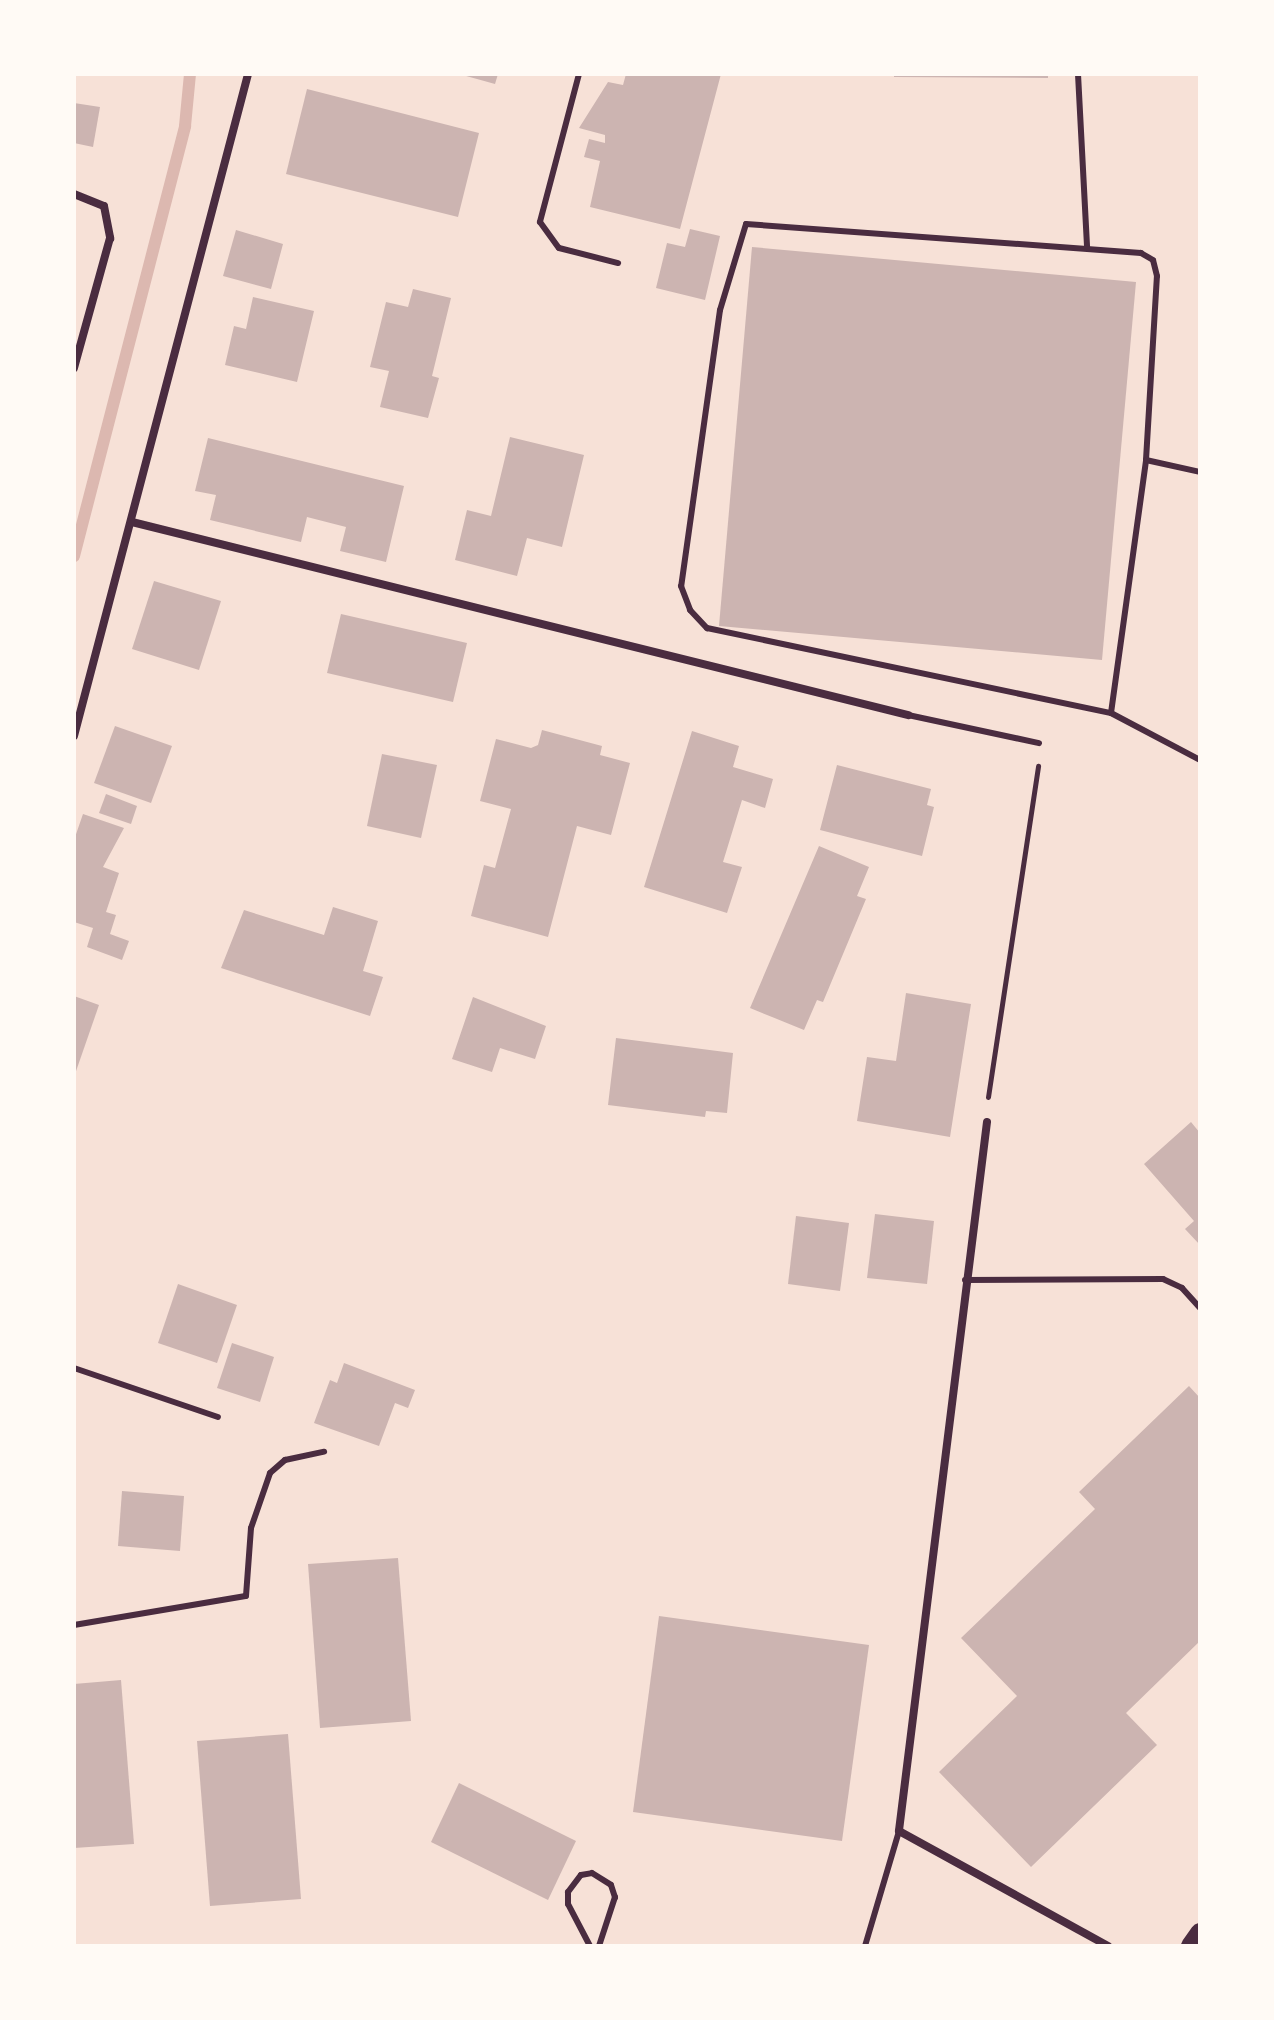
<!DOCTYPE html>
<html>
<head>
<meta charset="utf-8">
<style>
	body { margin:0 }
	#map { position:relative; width:1274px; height:2020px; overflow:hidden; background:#f7e1d7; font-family:Figtree,sans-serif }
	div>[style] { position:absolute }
	.stream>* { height:12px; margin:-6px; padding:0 6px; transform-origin:6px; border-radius:6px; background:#dcb8b0 }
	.building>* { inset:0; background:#ccb4b1 }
	.path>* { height:5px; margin:-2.5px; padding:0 2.5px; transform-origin:2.5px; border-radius:2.5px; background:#4a2c40 }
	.service>* { height:6px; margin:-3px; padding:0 3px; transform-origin:3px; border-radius:3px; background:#4a2c40 }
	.minor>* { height:8px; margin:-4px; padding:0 4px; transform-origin:4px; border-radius:4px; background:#4a2c40 }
	.primary>* { height:20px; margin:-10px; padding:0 10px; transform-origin:10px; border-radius:10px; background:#4a2c40 }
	span { translate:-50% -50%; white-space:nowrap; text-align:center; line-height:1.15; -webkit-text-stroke:8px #fffaf5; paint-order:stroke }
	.frame { position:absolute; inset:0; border:76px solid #fffaf5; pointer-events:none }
</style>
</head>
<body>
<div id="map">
	<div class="stream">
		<i style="left:74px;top:556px;width:444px;rotate:-75.5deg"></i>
		<i style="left:185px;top:126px;width:52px;rotate:-84.5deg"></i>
	</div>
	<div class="building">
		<i style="clip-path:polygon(459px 74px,498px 74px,495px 84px)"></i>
		<i style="clip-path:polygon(626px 74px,721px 74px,680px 229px,590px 207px,600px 161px,584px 157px,589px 139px,605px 143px,605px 135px,579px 128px,608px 82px,623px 85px)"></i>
		<i style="clip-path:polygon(894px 74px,1048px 74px,1048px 78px,894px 77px)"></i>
		<i style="clip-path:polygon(307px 89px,479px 133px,458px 217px,286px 174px)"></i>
		<i style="clip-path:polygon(74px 103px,100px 107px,93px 147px,74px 143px)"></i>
		<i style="clip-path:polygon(690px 229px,720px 236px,705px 300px,656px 288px,667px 243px,685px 247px)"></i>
		<i style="clip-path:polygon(236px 230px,283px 244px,271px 289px,223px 276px)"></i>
		<i style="clip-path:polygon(752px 247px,1136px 282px,1102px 660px,719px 626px)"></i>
		<i style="clip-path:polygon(413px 289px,451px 298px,432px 376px,439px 378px,428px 418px,380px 407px,389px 371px,370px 367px,386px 302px,408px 307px)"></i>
		<i style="clip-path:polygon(253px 297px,314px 311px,297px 382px,225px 365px,234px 326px,246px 329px)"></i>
		<i style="clip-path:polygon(510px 437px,584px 455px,562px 547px,527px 538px,517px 576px,455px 560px,467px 510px,491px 516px)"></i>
		<i style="clip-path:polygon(208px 438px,404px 486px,386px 562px,340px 551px,346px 527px,307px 517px,301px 542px,210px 520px,216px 495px,195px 491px)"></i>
		<i style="clip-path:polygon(154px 581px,221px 601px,199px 670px,132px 649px)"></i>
		<i style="clip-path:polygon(341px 614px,467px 643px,453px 702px,327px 673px)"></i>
		<i style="clip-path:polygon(115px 726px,172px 746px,151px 803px,94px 783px)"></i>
		<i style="clip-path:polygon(542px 730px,602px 746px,600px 755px,630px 763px,611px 835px,577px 826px,548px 937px,471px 916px,484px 865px,495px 868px,511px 809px,480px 801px,496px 739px,531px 748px,538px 745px)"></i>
		<i style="clip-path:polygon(692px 731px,739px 746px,733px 767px,773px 779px,765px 808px,742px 800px,723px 862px,742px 867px,727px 913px,644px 887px)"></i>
		<i style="clip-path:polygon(382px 754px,437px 765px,421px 838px,367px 826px)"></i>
		<i style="clip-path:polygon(837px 765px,931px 789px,927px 805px,934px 807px,922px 856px,820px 830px)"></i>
		<i style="clip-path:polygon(106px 794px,137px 806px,131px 824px,99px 813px)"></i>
		<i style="clip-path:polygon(83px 814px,124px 828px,103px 867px,119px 873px,106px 912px,116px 915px,110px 934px,129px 941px,122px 960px,87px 947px,93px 928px,74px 922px,74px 840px)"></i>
		<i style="clip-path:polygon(819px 846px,869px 867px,857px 896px,866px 899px,823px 1002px,817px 1000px,804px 1030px,750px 1008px)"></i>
		<i style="clip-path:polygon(333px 907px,378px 921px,363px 971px,383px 977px,370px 1016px,221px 968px,244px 910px,324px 935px)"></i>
		<i style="clip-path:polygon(906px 993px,971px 1004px,950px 1137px,857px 1121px,867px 1057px,896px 1061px)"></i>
		<i style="clip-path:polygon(74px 996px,99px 1005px,74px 1077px)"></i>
		<i style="clip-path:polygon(473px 997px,546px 1026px,535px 1059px,500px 1048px,492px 1072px,452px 1059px)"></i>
		<i style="clip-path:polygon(616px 1038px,733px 1053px,727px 1113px,706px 1111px,705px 1117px,608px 1105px)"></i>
		<i style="clip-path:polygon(1191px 1122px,1200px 1133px,1200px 1245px,1185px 1229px,1194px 1221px,1144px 1164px)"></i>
		<i style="clip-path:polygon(875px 1214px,934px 1221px,927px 1284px,867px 1278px)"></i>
		<i style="clip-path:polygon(796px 1216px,849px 1223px,840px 1291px,788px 1284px)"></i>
		<i style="clip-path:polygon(178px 1284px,237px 1305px,217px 1363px,158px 1343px)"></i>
		<i style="clip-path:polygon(232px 1343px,274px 1357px,260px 1402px,217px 1388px)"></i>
		<i style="clip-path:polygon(344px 1363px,415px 1390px,408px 1408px,395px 1403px,379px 1446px,314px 1423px,330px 1380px,337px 1383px)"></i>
		<i style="clip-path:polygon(1189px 1386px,1200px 1398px,1200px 1641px,1126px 1713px,1157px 1745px,1031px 1867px,939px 1772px,1017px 1696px,961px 1638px,1095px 1509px,1079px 1492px)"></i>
		<i style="clip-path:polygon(122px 1491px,184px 1496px,180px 1551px,118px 1546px)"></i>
		<i style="clip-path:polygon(398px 1558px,411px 1721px,320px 1728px,308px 1564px)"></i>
		<i style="clip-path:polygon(659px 1616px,869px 1645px,842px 1841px,633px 1812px)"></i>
		<i style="clip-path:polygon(121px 1680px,134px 1844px,74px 1848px,74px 1684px)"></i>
		<i style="clip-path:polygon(288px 1734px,301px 1899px,210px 1906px,197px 1741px)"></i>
		<i style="clip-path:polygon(459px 1783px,576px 1841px,548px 1900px,431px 1842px)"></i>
	</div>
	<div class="path">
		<i style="left:988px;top:1097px;width:335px;rotate:-81.4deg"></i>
	</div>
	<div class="service">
		<i style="left:579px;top:74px;width:153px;rotate:104.8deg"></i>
		<i style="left:540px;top:222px;width:32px;rotate:54deg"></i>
		<i style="left:559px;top:248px;width:61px;rotate:14.3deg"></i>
		<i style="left:1078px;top:74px;width:174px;rotate:87deg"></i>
		<i style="left:1146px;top:460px;width:184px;rotate:-86.6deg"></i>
		<i style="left:1157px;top:276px;width:16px;rotate:-104deg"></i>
		<i style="left:1153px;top:260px;width:14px;rotate:-150deg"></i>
		<i style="left:1141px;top:253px;width:396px;rotate:-175.8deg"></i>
		<i style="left:746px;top:224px;width:90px;rotate:106.8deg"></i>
		<i style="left:720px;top:310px;width:279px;rotate:98deg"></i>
		<i style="left:681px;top:586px;width:26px;rotate:69deg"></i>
		<i style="left:690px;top:610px;width:25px;rotate:47deg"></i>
		<i style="left:707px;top:628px;width:413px;rotate:11.9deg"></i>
		<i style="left:1111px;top:713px;width:255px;rotate:-82.1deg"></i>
		<i style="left:1146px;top:460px;width:55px;rotate:12.5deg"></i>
		<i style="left:1111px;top:713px;width:101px;rotate:27.8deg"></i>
		<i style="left:908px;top:715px;width:134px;rotate:12.1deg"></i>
		<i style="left:965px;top:1280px;width:198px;rotate:-0.3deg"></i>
		<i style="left:1163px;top:1279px;width:21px;rotate:25deg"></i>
		<i style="left:1182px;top:1288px;width:27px;rotate:48deg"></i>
		<i style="left:74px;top:1368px;width:152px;rotate:18.8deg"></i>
		<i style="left:74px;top:1625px;width:174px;rotate:-9.6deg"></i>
		<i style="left:246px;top:1596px;width:68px;rotate:-85.8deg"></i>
		<i style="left:251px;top:1528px;width:58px;rotate:-70.9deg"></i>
		<i style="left:270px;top:1473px;width:20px;rotate:-41deg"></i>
		<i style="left:285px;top:1460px;width:40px;rotate:-12deg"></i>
		<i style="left:590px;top:1946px;width:47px;rotate:-117.6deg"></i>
		<i style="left:568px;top:1904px;width:12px;rotate:-90deg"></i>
		<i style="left:568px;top:1892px;width:21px;rotate:-53deg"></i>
		<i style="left:581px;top:1875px;width:11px;rotate:-10deg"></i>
		<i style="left:592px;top:1873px;width:22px;rotate:32deg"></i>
		<i style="left:611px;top:1885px;width:13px;rotate:72deg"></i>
		<i style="left:615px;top:1897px;width:52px;rotate:108.1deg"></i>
		<i style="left:865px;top:1946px;width:120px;rotate:-73.5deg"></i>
	</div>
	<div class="minor">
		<i style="left:74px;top:194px;width:32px;rotate:22deg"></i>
		<i style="left:104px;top:206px;width:33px;rotate:79deg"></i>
		<i style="left:110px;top:238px;width:135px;rotate:105.5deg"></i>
		<i style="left:132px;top:522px;width:800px;rotate:13.97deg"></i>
		<i style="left:74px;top:736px;width:684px;rotate:-75.27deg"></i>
		<i style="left:987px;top:1122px;width:714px;rotate:97.08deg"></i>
		<i style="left:899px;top:1831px;width:239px;rotate:28.8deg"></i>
	</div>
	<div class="primary">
		<i style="left:1191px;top:1946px;width:16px;rotate:-55deg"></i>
	</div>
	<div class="frame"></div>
</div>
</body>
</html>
